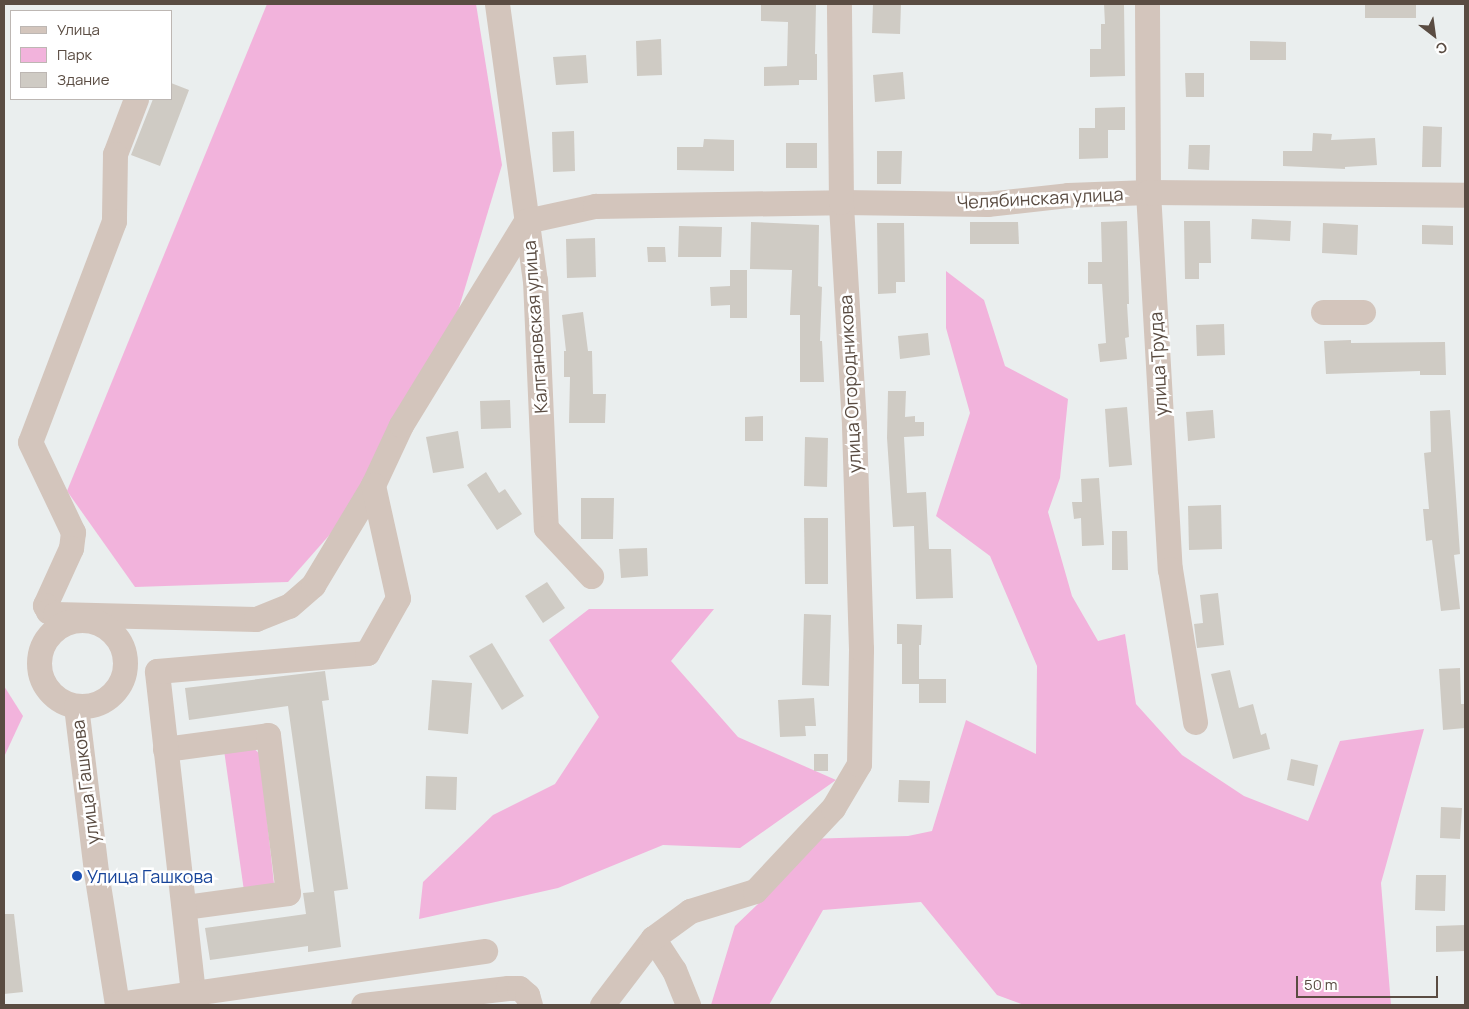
<!DOCTYPE html>
<html>
<head>
<meta charset="utf-8">
<style>
	body { margin:0 }
	#map { position:relative; width:1469px; height:1009px; overflow:hidden; background:#eaeeee; font-family:Manrope,sans-serif }
	div>[style] { position:absolute }
	.green>* { inset:0; background:#f2b3dc }
	.building>* { inset:0; background:#cfcbc4 }
	.minor>* { height:25px; margin:-12.5px; padding:0 12.5px; transform-origin:12.5px; border-radius:12.5px; background:#d3c5bc }
	.minor>.ring { margin:-12.5px; padding:0; box-sizing:content-box; background:none; border:25px solid #d3c5bc; border-radius:50% }
	.dots>* { width:14px; height:14px; translate:-50% -50%; box-sizing:border-box; border:2px solid #fff; border-radius:50% }
	span { translate:-50% -50%; white-space:nowrap; text-align:center; line-height:1.15; -webkit-text-stroke:5px #fff; paint-order:stroke }
	.street-label { font-size:18px; color:#5a4c42 }
	.transit-label { font-size:18px; color:#164399 }
	.left { translate:0 -50%; text-align:left }
	.frame { position:absolute; inset:0; border:5px solid #5a4c42; pointer-events:none }
	.legend { position:absolute; left:10px; top:10px; width:162px; height:90px; box-sizing:border-box; background:#fff; border:1px solid #bdb7b3; margin:0; padding:6px 9px; list-style:none; font-size:15px; color:#5a4c42 }
	.legend li { display:flex; align-items:center; gap:10px; height:25px }
	.legend b { width:25px; border:1px solid #bdb7b3 }
	.north { position:absolute; left:1409px; top:10px; width:50px; height:50px; -webkit-text-stroke:4px #fff; paint-order:stroke; rotate:150deg; font-size:14px; font-weight:700; line-height:20px; text-align:center; color:#5a4c42 }
	.north::after { content:''; display:block; margin:auto; width:18px; height:22px; background:#5a4c42; clip-path:polygon(50% 0,100% 100%,50% 72%,0 100%) }
	.scale { position:absolute; left:1296px; top:976px; width:142px; height:22px; box-sizing:border-box; border:2px solid #5a4c42; border-top:0; padding-left:6px; font-size:15px; line-height:18px; white-space:nowrap; color:#5a4c42; -webkit-text-stroke:4px #fff; paint-order:stroke }
</style>
</head>
<body>
<div id="map">
	<div class="green">
		<i style="clip-path:polygon(267px 4px,476px 4px,502px 165px,446px 351px,355px 506px,288px 582px,135px 587px,67px 491px)"></i>
		<i style="clip-path:polygon(946px 271px,984px 300px,1005px 366px,1068px 399px,1060px 478px,1048px 512px,1072px 596px,1098px 641px,1125px 634px,1136px 704px,1182px 755px,1244px 796px,1308px 821px,1340px 741px,1424px 729px,1381px 883px,1391px 1005px,1024px 1005px,997px 995px,921px 902px,823px 910px,769px 1005px,711px 1005px,735px 926px,780px 883px,805px 839px,908px 836px,932px 831px,966px 720px,1036px 754px,1037px 666px,990px 556px,936px 516px,970px 413px,946px 328px)"></i>
		<i style="clip-path:polygon(589px 609px,714px 609px,671px 661px,738px 737px,836px 780px,740px 848px,663px 845px,558px 888px,419px 919px,423px 882px,493px 815px,555px 784px,599px 717px,549px 640px)"></i>
		<i style="clip-path:polygon(4px 686px,23px 716px,4px 757px)"></i>
		<i style="clip-path:polygon(251px 746px,260px 754px,274px 884px,244px 891px,224px 750px)"></i>
	</div>
	<div class="building">
		<i style="clip-path:polygon(761px 4px,816px 4px,815px 54px,817px 54px,817px 80px,799px 80px,799px 85px,764px 86px,764px 67px,787px 66px,788px 22px,761px 21px)"></i>
		<i style="clip-path:polygon(873px 4px,901px 4px,900px 34px,872px 33px)"></i>
		<i style="clip-path:polygon(1104px 4px,1124px 4px,1125px 76px,1090px 77px,1090px 49px,1101px 49px,1101px 24px,1105px 24px)"></i>
		<i style="clip-path:polygon(1365px 4px,1416px 4px,1416px 18px,1365px 18px)"></i>
		<i style="clip-path:polygon(661px 39px,662px 75px,637px 76px,636px 41px)"></i>
		<i style="clip-path:polygon(1250px 41px,1286px 42px,1286px 60px,1250px 60px)"></i>
		<i style="clip-path:polygon(586px 55px,588px 83px,556px 85px,553px 57px)"></i>
		<i style="clip-path:polygon(903px 72px,905px 99px,875px 102px,873px 75px)"></i>
		<i style="clip-path:polygon(1185px 73px,1204px 73px,1204px 97px,1186px 97px)"></i>
		<i style="clip-path:polygon(171px 83px,189px 90px,160px 166px,131px 155px,153px 99px,171px 99px)"></i>
		<i style="clip-path:polygon(1125px 107px,1125px 130px,1108px 130px,1108px 158px,1079px 159px,1079px 128px,1095px 128px,1095px 108px)"></i>
		<i style="clip-path:polygon(1423px 126px,1442px 127px,1441px 167px,1422px 167px)"></i>
		<i style="clip-path:polygon(574px 131px,575px 171px,553px 172px,552px 132px)"></i>
		<i style="clip-path:polygon(1313px 133px,1332px 134px,1331px 140px,1375px 138px,1377px 165px,1345px 167px,1345px 169px,1283px 166px,1283px 151px,1312px 151px)"></i>
		<i style="clip-path:polygon(704px 139px,734px 140px,734px 171px,677px 170px,677px 147px,703px 147px)"></i>
		<i style="clip-path:polygon(786px 143px,817px 143px,817px 168px,786px 168px)"></i>
		<i style="clip-path:polygon(1189px 145px,1210px 145px,1209px 170px,1188px 169px)"></i>
		<i style="clip-path:polygon(877px 151px,902px 151px,901px 184px,877px 184px)"></i>
		<i style="clip-path:polygon(1252px 219px,1291px 221px,1290px 241px,1251px 239px)"></i>
		<i style="clip-path:polygon(1127px 221px,1129px 304px,1127px 304px,1129px 337px,1125px 338px,1127px 359px,1100px 362px,1098px 344px,1106px 343px,1102px 284px,1088px 284px,1088px 262px,1102px 262px,1101px 222px)"></i>
		<i style="clip-path:polygon(1184px 221px,1210px 221px,1211px 263px,1199px 263px,1199px 279px,1185px 279px)"></i>
		<i style="clip-path:polygon(751px 222px,819px 225px,818px 286px,822px 287px,820px 341px,822px 341px,824px 382px,800px 382px,800px 315px,790px 315px,792px 270px,750px 269px)"></i>
		<i style="clip-path:polygon(970px 222px,1018px 222px,1019px 244px,970px 244px)"></i>
		<i style="clip-path:polygon(877px 223px,904px 223px,905px 282px,896px 282px,896px 293px,878px 294px)"></i>
		<i style="clip-path:polygon(1323px 223px,1358px 225px,1357px 255px,1322px 253px)"></i>
		<i style="clip-path:polygon(1422px 225px,1453px 226px,1453px 245px,1422px 244px)"></i>
		<i style="clip-path:polygon(679px 226px,722px 227px,721px 257px,678px 257px)"></i>
		<i style="clip-path:polygon(595px 238px,596px 277px,567px 278px,566px 239px)"></i>
		<i style="clip-path:polygon(647px 247px,665px 247px,666px 262px,648px 262px)"></i>
		<i style="clip-path:polygon(730px 270px,747px 270px,747px 318px,730px 318px,730px 305px,711px 306px,710px 287px,730px 286px)"></i>
		<i style="clip-path:polygon(583px 312px,588px 351px,592px 351px,593px 394px,606px 394px,605px 423px,569px 423px,570px 377px,564px 377px,564px 351px,566px 351px,562px 315px)"></i>
		<i style="clip-path:polygon(1224px 324px,1225px 355px,1197px 356px,1196px 325px)"></i>
		<i style="clip-path:polygon(928px 333px,930px 355px,900px 359px,898px 336px)"></i>
		<i style="clip-path:polygon(1351px 340px,1351px 343px,1445px 342px,1446px 375px,1420px 375px,1420px 371px,1326px 374px,1324px 341px)"></i>
		<i style="clip-path:polygon(888px 391px,906px 391px,905px 417px,915px 416px,915px 422px,924px 422px,924px 436px,904px 437px,907px 493px,926px 492px,929px 549px,951px 549px,953px 598px,916px 599px,914px 526px,893px 527px,887px 438px)"></i>
		<i style="clip-path:polygon(510px 400px,511px 428px,481px 429px,480px 401px)"></i>
		<i style="clip-path:polygon(1127px 407px,1132px 465px,1109px 467px,1105px 409px)"></i>
		<i style="clip-path:polygon(1213px 410px,1215px 438px,1188px 441px,1186px 412px)"></i>
		<i style="clip-path:polygon(1450px 410px,1460px 554px,1454px 555px,1460px 609px,1441px 611px,1432px 540px,1426px 541px,1423px 509px,1429px 509px,1424px 453px,1431px 452px,1430px 411px)"></i>
		<i style="clip-path:polygon(763px 416px,763px 441px,745px 441px,745px 417px)"></i>
		<i style="clip-path:polygon(458px 431px,464px 468px,433px 473px,426px 437px)"></i>
		<i style="clip-path:polygon(805px 437px,828px 438px,827px 487px,804px 486px)"></i>
		<i style="clip-path:polygon(486px 472px,499px 493px,505px 489px,522px 514px,497px 530px,467px 485px)"></i>
		<i style="clip-path:polygon(1099px 478px,1104px 545px,1082px 546px,1081px 518px,1074px 519px,1072px 502px,1082px 502px,1081px 479px)"></i>
		<i style="clip-path:polygon(581px 498px,614px 498px,613px 539px,581px 539px)"></i>
		<i style="clip-path:polygon(1221px 505px,1222px 549px,1189px 550px,1188px 506px)"></i>
		<i style="clip-path:polygon(804px 518px,828px 518px,828px 584px,805px 584px)"></i>
		<i style="clip-path:polygon(1112px 531px,1127px 531px,1128px 570px,1112px 570px)"></i>
		<i style="clip-path:polygon(647px 548px,648px 576px,621px 578px,619px 549px)"></i>
		<i style="clip-path:polygon(547px 582px,565px 608px,543px 623px,525px 596px)"></i>
		<i style="clip-path:polygon(1218px 593px,1224px 645px,1197px 648px,1194px 624px,1203px 623px,1200px 595px)"></i>
		<i style="clip-path:polygon(804px 614px,831px 615px,829px 686px,802px 685px)"></i>
		<i style="clip-path:polygon(897px 624px,922px 625px,921px 645px,919px 645px,919px 679px,946px 679px,946px 703px,919px 703px,919px 684px,902px 684px,902px 644px,897px 644px)"></i>
		<i style="clip-path:polygon(492px 643px,524px 696px,502px 710px,469px 656px)"></i>
		<i style="clip-path:polygon(1460px 668px,1461px 704px,1465px 704px,1465px 728px,1443px 730px,1439px 669px)"></i>
		<i style="clip-path:polygon(1230px 670px,1239px 708px,1253px 704px,1261px 735px,1266px 733px,1270px 749px,1233px 759px,1211px 674px)"></i>
		<i style="clip-path:polygon(325px 671px,329px 700px,322px 701px,348px 889px,334px 891px,341px 947px,308px 952px,308px 946px,210px 960px,205px 928px,306px 914px,303px 893px,314px 892px,288px 706px,189px 720px,185px 688px)"></i>
		<i style="clip-path:polygon(432px 680px,472px 683px,468px 734px,428px 730px)"></i>
		<i style="clip-path:polygon(814px 698px,816px 726px,805px 726px,806px 736px,780px 737px,778px 700px)"></i>
		<i style="clip-path:polygon(814px 754px,828px 754px,828px 771px,814px 771px)"></i>
		<i style="clip-path:polygon(1291px 759px,1318px 765px,1314px 786px,1287px 780px)"></i>
		<i style="clip-path:polygon(426px 776px,457px 777px,456px 810px,425px 809px)"></i>
		<i style="clip-path:polygon(899px 780px,930px 781px,929px 803px,898px 802px)"></i>
		<i style="clip-path:polygon(1441px 807px,1462px 808px,1460px 839px,1440px 838px)"></i>
		<i style="clip-path:polygon(1416px 875px,1446px 875px,1445px 911px,1415px 910px)"></i>
		<i style="clip-path:polygon(4px 914px,14px 914px,23px 992px,4px 994px)"></i>
		<i style="clip-path:polygon(1465px 925px,1465px 951px,1436px 952px,1436px 926px)"></i>
	</div>
	<div class="minor">
		<i style="left:497px;top:4px;width:279px;rotate:82.2deg"></i>
		<i style="left:535px;top:280px;width:248px;rotate:87.5deg"></i>
		<i style="left:546px;top:528px;width:66px;rotate:46.8deg"></i>
		<i style="left:1147px;top:4px;width:188px;rotate:89.7deg"></i>
		<i style="left:1148px;top:192px;width:378px;rotate:86.7deg"></i>
		<i style="left:1170px;top:569px;width:155px;rotate:80.7deg"></i>
		<i style="left:136px;top:99px;width:59px;rotate:110.9deg"></i>
		<i style="left:115px;top:154px;width:67px;rotate:90.9deg"></i>
		<i style="left:114px;top:221px;width:236px;rotate:110.8deg"></i>
		<i style="left:30px;top:442px;width:100px;rotate:64.5deg"></i>
		<i style="left:73px;top:532px;width:16px;rotate:97deg"></i>
		<i style="left:71px;top:548px;width:63px;rotate:114.5deg"></i>
		<i style="left:45px;top:605px;width:7px;rotate:63deg"></i>
		<i style="left:48px;top:611px;width:8px;rotate:23deg"></i>
		<i style="left:55px;top:614px;width:201px;rotate:1.4deg"></i>
		<i style="left:256px;top:619px;width:35px;rotate:-22deg"></i>
		<i style="left:289px;top:606px;width:32px;rotate:-41deg"></i>
		<i style="left:313px;top:585px;width:117px;rotate:-59deg"></i>
		<i style="left:373px;top:485px;width:66px;rotate:-65deg"></i>
		<i style="left:401px;top:425px;width:239px;rotate:-58.5deg"></i>
		<i style="left:526px;top:221px;width:71px;rotate:-12.3deg"></i>
		<i style="left:595px;top:206px;width:246px;rotate:-0.9deg"></i>
		<i style="left:841px;top:202px;width:146px;rotate:0.8deg"></i>
		<i style="left:987px;top:204px;width:81px;rotate:-6.3deg"></i>
		<i style="left:1068px;top:195px;width:80px;rotate:-2.1deg"></i>
		<i style="left:1148px;top:192px;width:317px;rotate:0.5deg"></i>
		<i style="left:1323px;top:312px;width:40px"></i>
		<i class="ring" style="left:39px;top:620px;width:61px;height:61px"></i>
		<i style="left:76px;top:706px;width:167px;rotate:83.1deg"></i>
		<i style="left:96px;top:872px;width:135px;rotate:81deg"></i>
		<i style="left:165px;top:749px;width:104px;rotate:-7.7deg"></i>
		<i style="left:268px;top:735px;width:159px;rotate:82.8deg"></i>
		<i style="left:288px;top:893px;width:105px;rotate:172.3deg"></i>
		<i style="left:653px;top:938px;width:38px;rotate:57deg"></i>
		<i style="left:674px;top:970px;width:38px;rotate:68deg"></i>
		<i style="left:193px;top:993px;width:324px;rotate:-96.4deg"></i>
		<i style="left:157px;top:671px;width:211px;rotate:-4.9deg"></i>
		<i style="left:367px;top:653px;width:63px;rotate:-60.6deg"></i>
		<i style="left:398px;top:598px;width:116px;rotate:-102.5deg"></i>
		<i style="left:117px;top:1004px;width:372px;rotate:-8.2deg"></i>
		<i style="left:363px;top:1005px;width:146px;rotate:-6.7deg"></i>
		<i style="left:508px;top:988px;width:11px"></i>
		<i style="left:519px;top:988px;width:11px;rotate:41deg"></i>
		<i style="left:527px;top:995px;width:10px;rotate:73deg"></i>
		<i style="left:602px;top:1005px;width:84px;rotate:-52.7deg"></i>
		<i style="left:653px;top:938px;width:46px;rotate:-36.1deg"></i>
		<i style="left:690px;top:911px;width:68px;rotate:-17.1deg"></i>
		<i style="left:755px;top:891px;width:114px;rotate:-46.8deg"></i>
		<i style="left:833px;top:808px;width:51px;rotate:-59.4deg"></i>
		<i style="left:859px;top:764px;width:115px;rotate:-89deg"></i>
		<i style="left:861px;top:649px;width:225px;rotate:-91.8deg"></i>
		<i style="left:854px;top:424px;width:222px;rotate:-93.4deg"></i>
		<i style="left:841px;top:202px;width:198px;rotate:-90.6deg"></i>
	</div>
	<div class="dots">
		<i style="left:77px;top:876px;background:#1a4fb4"></i>
	</div>
	<div class="street-label">
		<span style="left:1040px;top:198px;rotate:-3deg">Челябинская улица</span>
		<span style="left:535px;top:327px;rotate:-94deg">Калгановская улица</span>
		<span style="left:1158px;top:364px;rotate:-93deg">улица Труда</span>
		<span style="left:850px;top:384px;rotate:-93deg">улица Огородникова</span>
		<span style="left:85px;top:782px;rotate:-97deg">улица Гашкова</span>
	</div>
	<div class="transit-label">
		<span class="left" style="left:87px;top:876px">Улица Гашкова</span>
	</div>
	<div class="frame"></div>
	<ul class="legend">
	<li><b style="height:6px;background:#d3c5bc"></b>Улица</li>
	<li><b style="height:14px;background:#f2b3dc"></b>Парк</li>
	<li><b style="height:14px;background:#cfcbc4"></b>Здание</li>
	</ul>
	<div class="north">С</div>
	<div class="scale">50 m</div>
</div>
</body>
</html>
